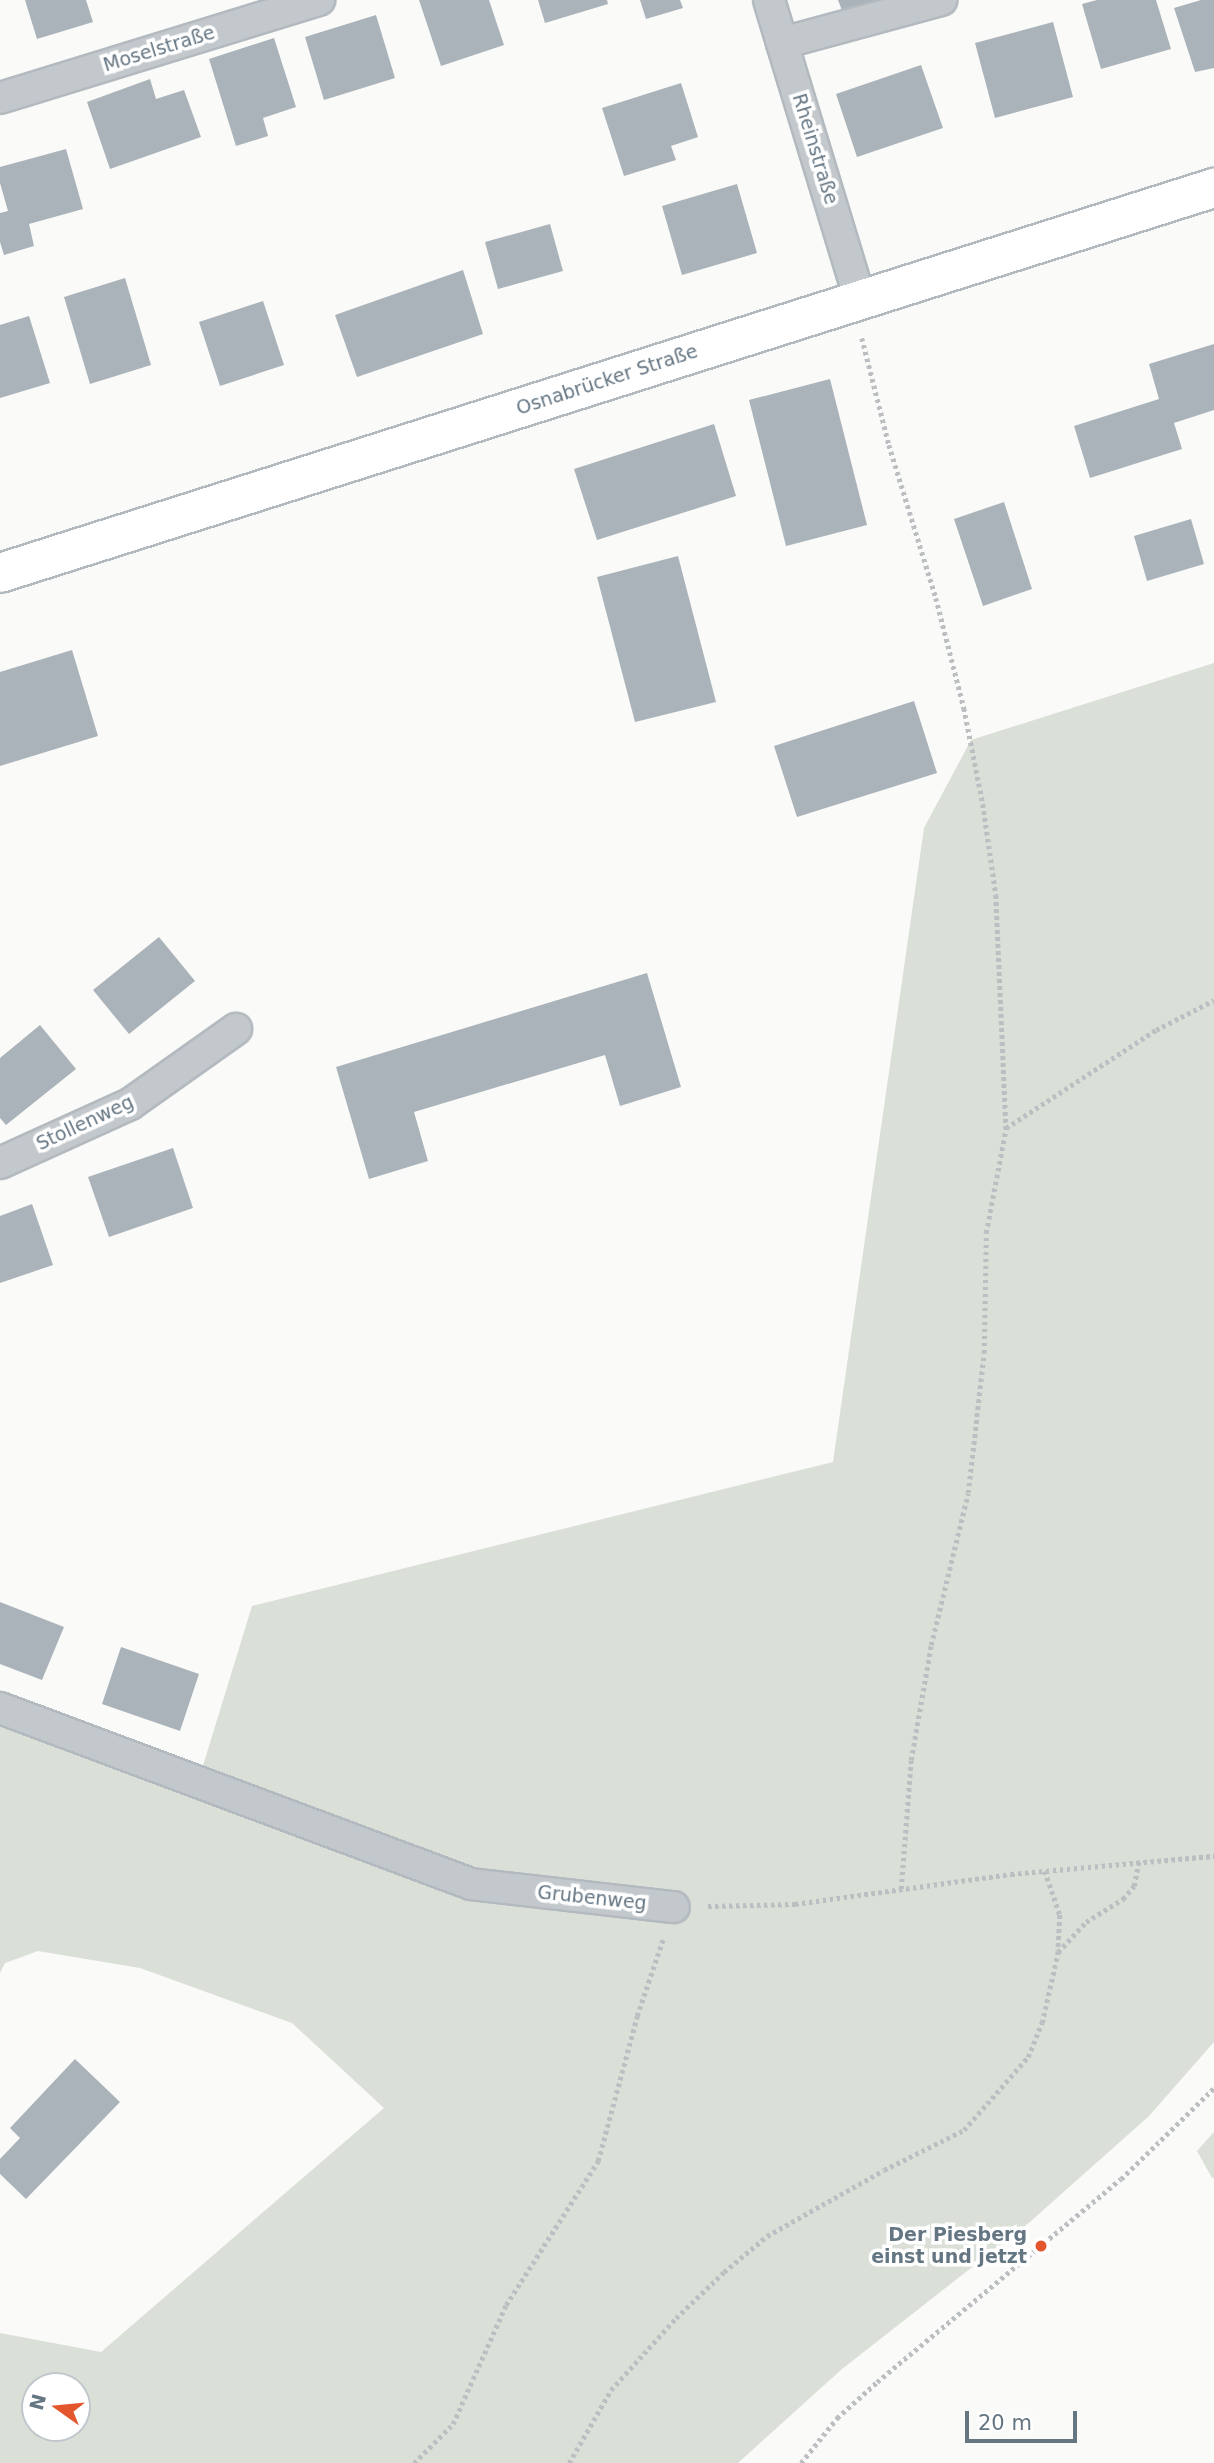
<!DOCTYPE html>
<html>
<head>
<meta charset="utf-8">
<style>
	body { margin:0 }
	#map { position:relative; width:1214px; height:2463px; overflow:hidden; background:#fafaf8; font-family:"DejaVu Sans",sans-serif }
	div>[style] { position:absolute }
	.green>* { inset:0; background:#dadfd7 }
	.building>* { inset:0; background:#aab3b9 }
	.path>* { height:4.5px; margin-top:-2.25px; transform-origin:0; background:repeating-linear-gradient(90deg,#bbbfc2 0 3.5px,transparent 0 7px) }
	.roads { filter:drop-shadow(2px 0 #b3babf) drop-shadow(-2px 0 #b3babf) drop-shadow(0 2px #b3babf) drop-shadow(0 -2px #b3babf) }
	.street>* { height:30px; margin:-15px; padding:0 15px; transform-origin:15px; border-radius:15px; background:#c3c8cc }
	.secondary>* { height:38px; margin:-19px; padding:0 19px; transform-origin:19px; border-radius:19px; background:#fff }
	.dots>* { width:19px; height:19px; translate:-50% -50%; box-sizing:border-box; border:4px solid #fff; border-radius:50% }
	span { translate:-50% -50%; white-space:nowrap; text-align:center; line-height:1.15; -webkit-text-stroke:7px #fff; paint-order:stroke }
	.street-label { font-size:19px; color:#657683 }
	.poi-label { font-size:19px; color:#657683; font-weight:700 }
	.right { translate:-100% -50%; text-align:right }
	.north { position:absolute; left:21px; top:2372px; width:70px; height:70px; box-sizing:border-box; background:#fff; border:2px solid #c1c8cd; border-radius:50%; rotate:285deg; font-size:19px; font-weight:700; line-height:28px; text-align:center; color:#657683 }
	.north::after { content:''; display:block; margin:auto; width:24px; height:32px; background:#e4572e; clip-path:polygon(50% 0,100% 100%,50% 72%,0 100%) }
	.scale { position:absolute; left:965px; top:2411px; width:112px; height:32px; box-sizing:border-box; border:4px solid #657683; border-top:0; padding-left:9px; font-size:21px; line-height:24px; white-space:nowrap; color:#657683; -webkit-text-stroke:5px #fff; paint-order:stroke }
</style>
</head>
<body>
<div id="map">
	<div class="green">
		<i style="clip-path:polygon(evenodd,1214px 663px,1214px 2042px,1149px 2116px,1031px 2221px,842px 2369px,738px 2463px,0 2463px,0 2333px,101px 2352px,384px 2108px,292px 2023px,140px 1968px,38px 1951px,5px 1963px,0 1973px,0 1708px,198px 1782px,252px 1606px,833px 1462px,924px 828px,971px 740px,1214px 663px,35px 2386px,77px 2386px,77px 2428px,35px 2428px,35px 2386px)"></i>
		<i style="clip-path:polygon(1214px 2132px,1214px 2178px,1212px 2178px,1197px 2151px)"></i>
	</div>
	<div class="building">
		<i style="clip-path:polygon(25px 0,86px 0,93px 22px,37px 39px)"></i>
		<i style="clip-path:polygon(419px 0,489px 0,504px 45px,441px 66px)"></i>
		<i style="clip-path:polygon(538px 0,607px 0,608px 4px,545px 23px)"></i>
		<i style="clip-path:polygon(640px 0,680px 0,683px 8px,646px 19px)"></i>
		<i style="clip-path:polygon(838px 0,879px 0,843px 13px)"></i>
		<i style="clip-path:polygon(1097px 0,1156px 0,1171px 49px,1101px 69px,1082px 4px)"></i>
		<i style="clip-path:polygon(1201px 0,1214px 0,1214px 68px,1195px 72px,1174px 8px)"></i>
		<i style="clip-path:polygon(376px 15px,395px 78px,324px 100px,305px 37px)"></i>
		<i style="clip-path:polygon(1053px 22px,1073px 97px,995px 118px,975px 43px)"></i>
		<i style="clip-path:polygon(274px 38px,296px 107px,263px 118px,268px 136px,236px 146px,209px 59px)"></i>
		<i style="clip-path:polygon(921px 65px,943px 128px,857px 157px,836px 94px)"></i>
		<i style="clip-path:polygon(150px 79px,156px 99px,184px 90px,201px 137px,110px 169px,87px 102px)"></i>
		<i style="clip-path:polygon(681px 83px,698px 137px,671px 146px,676px 160px,624px 176px,602px 108px)"></i>
		<i style="clip-path:polygon(66px 149px,83px 209px,29px 224px,34px 246px,4px 255px,0 242px,0 213px,8px 211px,0 183px,0 167px)"></i>
		<i style="clip-path:polygon(737px 184px,757px 253px,682px 275px,662px 206px)"></i>
		<i style="clip-path:polygon(550px 224px,563px 271px,498px 289px,485px 242px)"></i>
		<i style="clip-path:polygon(463px 270px,483px 334px,357px 377px,335px 315px)"></i>
		<i style="clip-path:polygon(125px 278px,151px 365px,90px 384px,64px 297px)"></i>
		<i style="clip-path:polygon(263px 301px,284px 365px,220px 386px,199px 322px)"></i>
		<i style="clip-path:polygon(29px 316px,50px 383px,0 398px,0 325px)"></i>
		<i style="clip-path:polygon(1214px 344px,1214px 410px,1174px 423px,1182px 449px,1090px 478px,1074px 426px,1159px 399px,1149px 364px)"></i>
		<i style="clip-path:polygon(830px 379px,867px 525px,786px 546px,749px 400px)"></i>
		<i style="clip-path:polygon(714px 424px,736px 496px,597px 540px,574px 469px)"></i>
		<i style="clip-path:polygon(1004px 502px,1032px 589px,983px 606px,954px 519px)"></i>
		<i style="clip-path:polygon(1191px 519px,1204px 564px,1147px 581px,1134px 536px)"></i>
		<i style="clip-path:polygon(678px 556px,716px 702px,635px 722px,597px 577px)"></i>
		<i style="clip-path:polygon(72px 650px,98px 736px,0 766px,0 672px)"></i>
		<i style="clip-path:polygon(914px 701px,937px 773px,797px 817px,774px 746px)"></i>
		<i style="clip-path:polygon(159px 937px,195px 981px,129px 1034px,93px 990px)"></i>
		<i style="clip-path:polygon(647px 973px,681px 1087px,620px 1106px,605px 1055px,414px 1112px,428px 1161px,369px 1179px,336px 1067px)"></i>
		<i style="clip-path:polygon(40px 1025px,76px 1069px,6px 1125px,0 1118px,0 1058px)"></i>
		<i style="clip-path:polygon(173px 1148px,193px 1208px,109px 1237px,88px 1177px)"></i>
		<i style="clip-path:polygon(32px 1204px,53px 1265px,0 1283px,0 1216px)"></i>
		<i style="clip-path:polygon(0 1602px,64px 1627px,42px 1680px,0 1664px)"></i>
		<i style="clip-path:polygon(121px 1647px,199px 1674px,180px 1731px,102px 1704px)"></i>
		<i style="clip-path:polygon(75px 2059px,120px 2102px,26px 2199px,0 2174px,0 2159px,20px 2138px,10px 2128px)"></i>
	</div>
	<div class="path">
		<i style="left:862px;top:338px;width:110px;rotate:75.8deg"></i>
		<i style="left:889px;top:445px;width:160px;rotate:72.9deg"></i>
		<i style="left:936px;top:598px;width:114px;rotate:75.7deg"></i>
		<i style="left:964px;top:708px;width:98px;rotate:78.8deg"></i>
		<i style="left:983px;top:804px;width:92px;rotate:81.9deg"></i>
		<i style="left:996px;top:895px;width:233px;rotate:87.5deg"></i>
		<i style="left:1045px;top:1871px;width:46px;rotate:71.2deg"></i>
		<i style="left:1060px;top:1915px;width:36px;rotate:93deg"></i>
		<i style="left:901px;top:1889px;width:129px;rotate:-85.6deg"></i>
		<i style="left:911px;top:1760px;width:117px;rotate:-80.1deg"></i>
		<i style="left:931px;top:1645px;width:156px;rotate:-76.3deg"></i>
		<i style="left:968px;top:1493px;width:141px;rotate:-83.5deg"></i>
		<i style="left:984px;top:1353px;width:120px;rotate:-89deg"></i>
		<i style="left:986px;top:1233px;width:107px;rotate:-79.2deg"></i>
		<i style="left:1006px;top:1128px;width:179px;rotate:-33.2deg"></i>
		<i style="left:1156px;top:1030px;width:65px;rotate:-27.3deg"></i>
		<i style="left:708px;top:1906px;width:87px;rotate:-1.3deg"></i>
		<i style="left:795px;top:1904px;width:218px;rotate:-7.9deg"></i>
		<i style="left:1011px;top:1874px;width:204px;rotate:-5.1deg"></i>
		<i style="left:414px;top:2463px;width:55px;rotate:-45deg"></i>
		<i style="left:453px;top:2424px;width:130px;rotate:-66deg"></i>
		<i style="left:506px;top:2305px;width:171px;rotate:-57.4deg"></i>
		<i style="left:598px;top:2161px;width:150px;rotate:-74.9deg"></i>
		<i style="left:637px;top:2016px;width:81px;rotate:-71.3deg"></i>
		<i style="left:569px;top:2463px;width:84px;rotate:-60.1deg"></i>
		<i style="left:611px;top:2390px;width:97px;rotate:-47.9deg"></i>
		<i style="left:676px;top:2318px;width:66px;rotate:-43.8deg"></i>
		<i style="left:724px;top:2272px;width:56px;rotate:-39.9deg"></i>
		<i style="left:767px;top:2236px;width:134px;rotate:-29.4deg"></i>
		<i style="left:884px;top:2170px;width:89px;rotate:-26.6deg"></i>
		<i style="left:964px;top:2130px;width:97px;rotate:-48.8deg"></i>
		<i style="left:1028px;top:2057px;width:37px;rotate:-68deg"></i>
		<i style="left:1042px;top:2023px;width:73px;rotate:-77.3deg"></i>
		<i style="left:1058px;top:1952px;width:41px;rotate:-47deg"></i>
		<i style="left:1086px;top:1922px;width:44px;rotate:-31.9deg"></i>
		<i style="left:1123px;top:1899px;width:17px;rotate:-50deg"></i>
		<i style="left:1134px;top:1886px;width:25px;rotate:-79deg"></i>
		<i style="left:801px;top:2463px;width:58px;rotate:-51.3deg"></i>
		<i style="left:837px;top:2418px;width:54px;rotate:-42deg"></i>
		<i style="left:877px;top:2382px;width:317px;rotate:-39.8deg"></i>
		<i style="left:1121px;top:2179px;width:130px;rotate:-44.4deg"></i>
	</div>
	<div class="roads">
		<div class="street">
			<i style="left:769px;top:0;width:313px;rotate:73.1deg"></i>
			<i style="left:782px;top:43px;width:165px;rotate:-15.1deg"></i>
			<i style="left:0;top:98px;width:334px;rotate:-17.1deg"></i>
			<i style="left:0;top:1163px;width:143px;rotate:-24.4deg"></i>
			<i style="left:130px;top:1104px;width:130px;rotate:-35.3deg"></i>
			<i style="left:0;top:1708px;width:503px;rotate:20.49deg"></i>
			<i style="left:471px;top:1884px;width:204px;rotate:6.5deg"></i>
		</div>
		<div class="secondary">
			<i style="left:0;top:573px;width:1274px;rotate:-17.6deg"></i>
		</div>
	</div>
	<div class="dots">
		<i style="left:1041px;top:2246px;background:#e4572e"></i>
	</div>
	<div class="street-label">
		<span style="left:159px;top:49px;rotate:-17deg">Moselstraße</span>
		<span style="left:815px;top:149px;rotate:73deg">Rheinstraße</span>
		<span style="left:607px;top:380px;rotate:-18deg">Osnabrücker Straße</span>
		<span style="left:85px;top:1123px;rotate:-25deg">Stollenweg</span>
		<span style="left:592px;top:1898px;rotate:6deg">Grubenweg</span>
	</div>
	<div class="poi-label">
		<span class="right" style="left:1027px;top:2246px">Der Piesberg<br>einst und jetzt</span>
	</div>
	<div class="north">N</div>
	<div class="scale">20 m</div>
</div>
</body>
</html>
